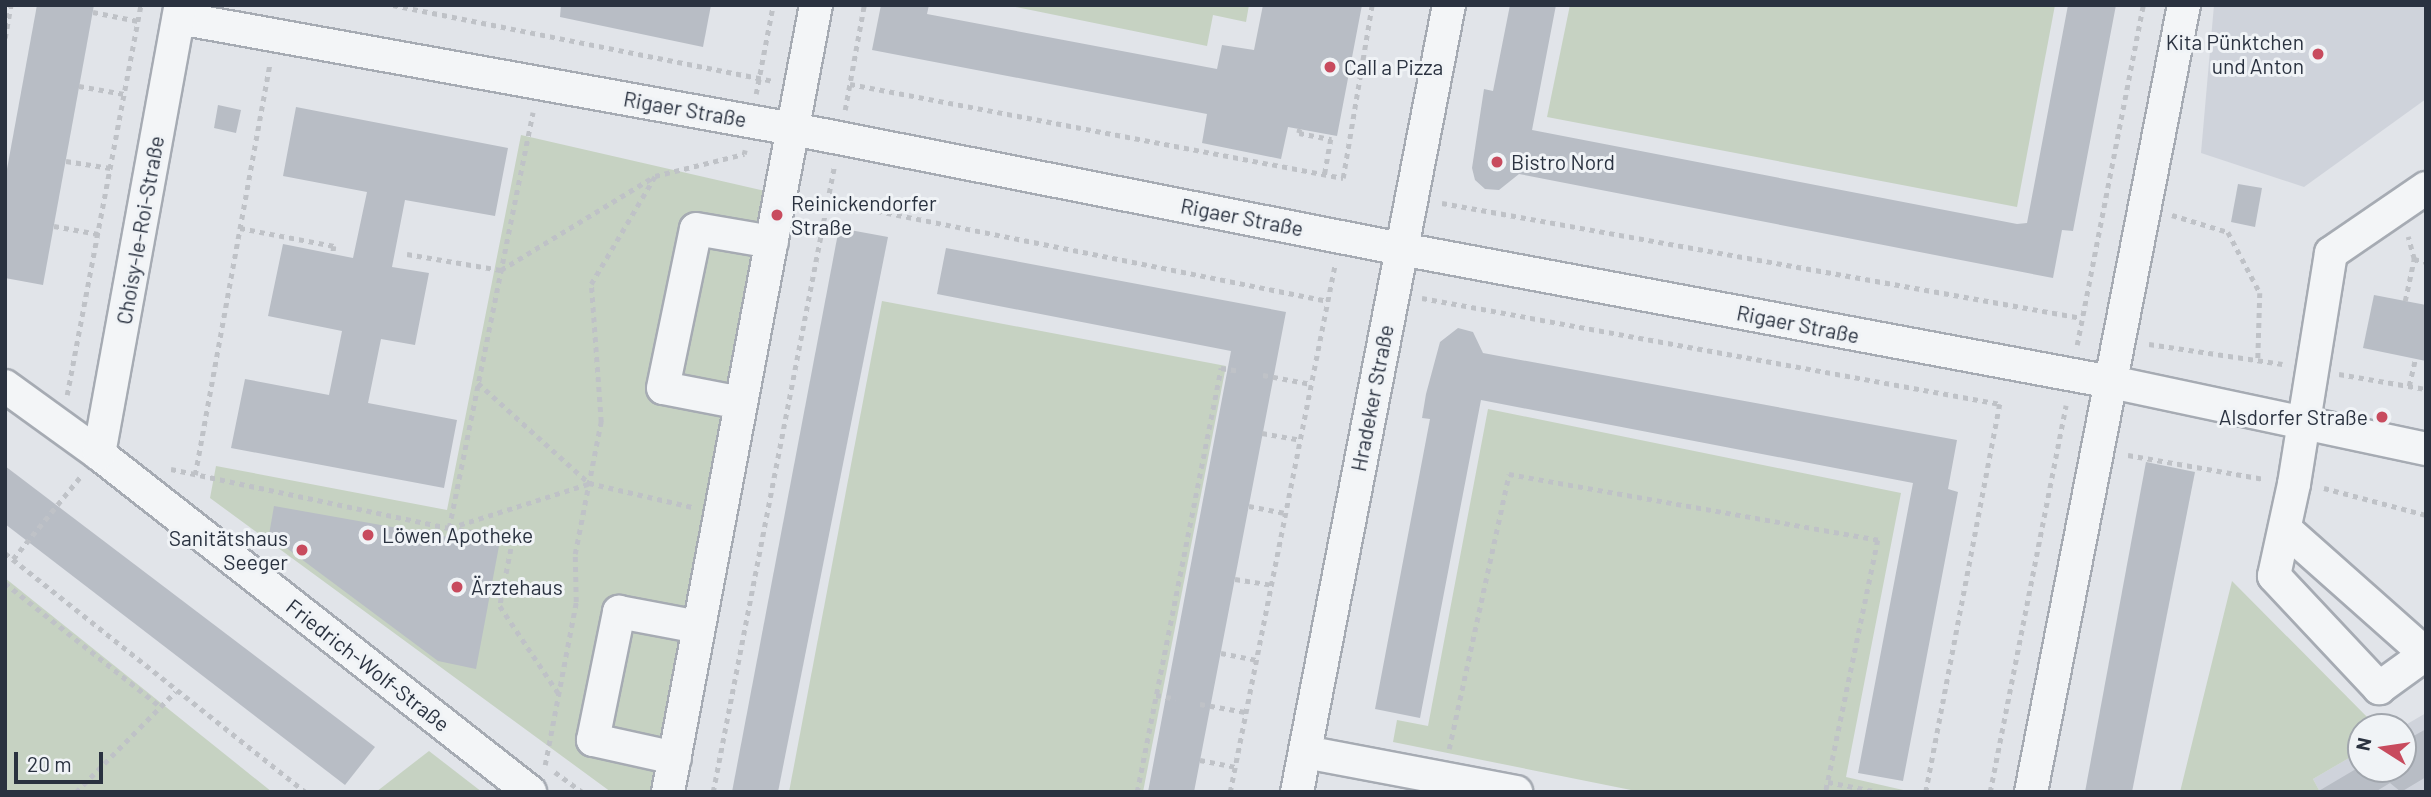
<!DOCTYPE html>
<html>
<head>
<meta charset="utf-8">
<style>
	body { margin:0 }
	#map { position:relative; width:2431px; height:797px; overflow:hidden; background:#e1e4e9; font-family:Barlow,sans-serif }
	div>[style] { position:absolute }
	.built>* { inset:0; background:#cfd3db }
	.green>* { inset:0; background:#c6d2c2 }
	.building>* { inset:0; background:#b8bdc5 }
	.path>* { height:4.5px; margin-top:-2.25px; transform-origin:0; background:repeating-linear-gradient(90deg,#bfc2c7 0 5px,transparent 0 10px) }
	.roads { filter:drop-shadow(2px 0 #a6abb3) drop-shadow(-2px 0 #a6abb3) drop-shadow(0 2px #a6abb3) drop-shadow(0 -2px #a6abb3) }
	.minor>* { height:32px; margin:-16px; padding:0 16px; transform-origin:16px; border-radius:16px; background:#f3f5f7 }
	.dots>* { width:19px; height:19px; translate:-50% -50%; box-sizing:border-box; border:4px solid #f0f3f6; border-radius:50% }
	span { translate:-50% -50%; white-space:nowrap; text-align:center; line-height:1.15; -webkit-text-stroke:6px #f0f3f6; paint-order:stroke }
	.poi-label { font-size:21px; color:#2a3240 }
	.right { translate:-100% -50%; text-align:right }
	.left { translate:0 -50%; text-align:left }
	.street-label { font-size:21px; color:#2a3240 }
	.frame { position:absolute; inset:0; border:7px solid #2a3240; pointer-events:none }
	.north { position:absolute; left:2347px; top:713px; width:70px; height:70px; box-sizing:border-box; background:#f0f3f6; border:2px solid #a1a6ad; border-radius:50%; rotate:282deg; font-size:19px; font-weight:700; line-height:28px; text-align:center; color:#2a3240 }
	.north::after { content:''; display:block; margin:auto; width:24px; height:32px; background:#c84b5e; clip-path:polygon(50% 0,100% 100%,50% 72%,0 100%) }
	.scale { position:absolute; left:14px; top:752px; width:89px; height:32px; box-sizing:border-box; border:4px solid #2a3240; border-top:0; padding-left:9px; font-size:21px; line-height:24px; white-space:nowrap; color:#2a3240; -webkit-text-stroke:5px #f0f3f6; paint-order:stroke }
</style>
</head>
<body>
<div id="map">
	<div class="built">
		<i style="clip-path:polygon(2214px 5px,2426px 5px,2426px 99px,2304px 187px,2201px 153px)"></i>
		<i style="clip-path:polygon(2426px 713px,2426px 792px,2320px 792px,2313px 779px,2361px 751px,2361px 769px,2403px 769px,2402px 727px)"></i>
	</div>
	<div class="green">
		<i style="clip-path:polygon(1006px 5px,1249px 5px,1246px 22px,1213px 15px,1207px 46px)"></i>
		<i style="clip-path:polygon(1570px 5px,2055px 5px,2017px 207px,1547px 117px)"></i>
		<i style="clip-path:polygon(521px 135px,769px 192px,653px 792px,611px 792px,210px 498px,216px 466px,447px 510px)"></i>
		<i style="clip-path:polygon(882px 301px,1226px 366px,1143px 792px,789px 792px)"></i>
		<i style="clip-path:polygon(1488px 409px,1901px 493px,1846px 777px,1912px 792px,1641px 792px,1393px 742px,1397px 720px,1428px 726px)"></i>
		<i style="clip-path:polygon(5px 578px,272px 792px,5px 792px)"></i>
		<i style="clip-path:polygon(2232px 581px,2377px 727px,2361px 727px,2361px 751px,2313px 779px,2320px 792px,2180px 792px)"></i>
		<i style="clip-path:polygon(429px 751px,482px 792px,376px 792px)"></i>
	</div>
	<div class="building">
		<i style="clip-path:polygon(37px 5px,94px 5px,43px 285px,5px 278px,5px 180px)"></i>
		<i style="clip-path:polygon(561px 5px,711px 5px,703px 47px,560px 17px)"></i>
		<i style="clip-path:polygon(881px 5px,929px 5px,927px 14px,1217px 69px,1222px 45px,1254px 50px,1263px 5px,1362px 5px,1337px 136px,1288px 127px,1281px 159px,1202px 143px,1207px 114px,872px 50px)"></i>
		<i style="clip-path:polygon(1510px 5px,1556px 5px,1532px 130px,2017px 224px,2027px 223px,2068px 5px,2116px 5px,2073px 231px,2062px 230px,2053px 278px,1519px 174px,1499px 190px,1485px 189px,1475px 180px,1472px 168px,1484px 89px,1493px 91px)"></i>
		<i style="clip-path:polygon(218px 105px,241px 110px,236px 133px,214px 128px)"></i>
		<i style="clip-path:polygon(296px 107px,508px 148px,495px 216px,405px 200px,392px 267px,429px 273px,415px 345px,381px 339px,368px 403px,457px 420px,444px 488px,231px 448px,245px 379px,329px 395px,342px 331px,268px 316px,283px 244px,353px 258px,367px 192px,283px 176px)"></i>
		<i style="clip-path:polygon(2238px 184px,2262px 188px,2255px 227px,2231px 222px)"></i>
		<i style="clip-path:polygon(839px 228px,888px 237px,778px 792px,732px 792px)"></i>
		<i style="clip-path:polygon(946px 248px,1286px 312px,1194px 792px,1148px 792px,1231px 351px,937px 294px)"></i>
		<i style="clip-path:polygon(2374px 295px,2426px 305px,2426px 361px,2363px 348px)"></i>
		<i style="clip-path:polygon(1458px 328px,1473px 332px,1483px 353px,1957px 440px,1948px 489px,1958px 492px,1903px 781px,1858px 773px,1913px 483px,1481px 400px,1420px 718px,1375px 709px,1430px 419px,1422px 418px,1426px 394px,1440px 342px)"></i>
		<i style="clip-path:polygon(2146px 462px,2195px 472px,2132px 792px,2085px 792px)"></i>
		<i style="clip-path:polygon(5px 466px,375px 747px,345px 785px,5px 524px)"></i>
		<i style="clip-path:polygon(274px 506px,499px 546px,476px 669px,438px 661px,269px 535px)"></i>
		<i style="clip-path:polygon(2426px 729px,2426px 777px,2401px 792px,2390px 783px,2375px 792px,2317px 792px,2361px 766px,2403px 769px,2403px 742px)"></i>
	</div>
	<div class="path">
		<i style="left:393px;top:5px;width:389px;rotate:11.3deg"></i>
		<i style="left:93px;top:12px;width:46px;rotate:11.3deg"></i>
		<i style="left:5px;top:38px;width:34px;rotate:-80deg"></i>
		<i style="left:850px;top:84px;width:502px;rotate:10.79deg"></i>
		<i style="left:1343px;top:178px;width:175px;rotate:-80.5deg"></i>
		<i style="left:79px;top:86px;width:46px;rotate:10.1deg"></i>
		<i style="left:756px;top:94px;width:91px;rotate:-79.2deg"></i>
		<i style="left:845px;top:110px;width:107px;rotate:-79.7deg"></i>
		<i style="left:1300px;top:129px;width:4px;rotate:104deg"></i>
		<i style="left:1299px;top:133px;width:33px;rotate:11deg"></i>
		<i style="left:1331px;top:139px;width:36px;rotate:100deg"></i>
		<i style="left:66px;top:161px;width:45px;rotate:9deg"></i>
		<i style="left:828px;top:201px;width:510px;rotate:11.31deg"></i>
		<i style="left:1442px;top:203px;width:650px;rotate:10.19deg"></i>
		<i style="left:2172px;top:215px;width:59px;rotate:16.9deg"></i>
		<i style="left:2228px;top:232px;width:69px;rotate:62.3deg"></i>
		<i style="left:2260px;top:293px;width:67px;rotate:91.7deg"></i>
		<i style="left:54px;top:226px;width:45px;rotate:10.3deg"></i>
		<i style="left:240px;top:228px;width:96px;rotate:10.8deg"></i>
		<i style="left:334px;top:246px;width:8px;rotate:97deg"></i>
		<i style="left:407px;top:254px;width:95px;rotate:9.7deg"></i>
		<i style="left:501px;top:270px;width:177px;rotate:-31.4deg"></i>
		<i style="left:2414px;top:259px;width:12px;rotate:14deg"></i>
		<i style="left:1422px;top:298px;width:588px;rotate:10.39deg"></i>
		<i style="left:2000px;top:404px;width:395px;rotate:100.8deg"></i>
		<i style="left:2405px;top:301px;width:43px;rotate:-77.9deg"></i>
		<i style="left:2414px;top:259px;width:23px;rotate:-105deg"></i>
		<i style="left:2149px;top:344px;width:135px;rotate:8.5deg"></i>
		<i style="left:2077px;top:345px;width:346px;rotate:-79deg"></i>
		<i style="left:2339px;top:374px;width:88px;rotate:9.8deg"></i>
		<i style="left:1263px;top:375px;width:49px;rotate:10.6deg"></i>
		<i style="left:478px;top:383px;width:149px;rotate:42deg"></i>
		<i style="left:589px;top:483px;width:106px;rotate:13.1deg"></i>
		<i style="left:2409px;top:386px;width:28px;rotate:-77deg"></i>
		<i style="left:67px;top:395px;width:397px;rotate:-79.3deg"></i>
		<i style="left:1262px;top:433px;width:39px;rotate:10deg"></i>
		<i style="left:2128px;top:455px;width:138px;rotate:10deg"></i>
		<i style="left:171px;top:469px;width:284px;rotate:12deg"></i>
		<i style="left:449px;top:528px;width:424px;rotate:-78.6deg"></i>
		<i style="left:195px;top:475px;width:416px;rotate:-79.7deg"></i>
		<i style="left:2324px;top:488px;width:106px;rotate:14.8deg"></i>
		<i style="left:1249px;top:506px;width:38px;rotate:11deg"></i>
		<i style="left:449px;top:528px;width:65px;rotate:9.8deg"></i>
		<i style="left:513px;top:539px;width:68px;rotate:101deg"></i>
		<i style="left:500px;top:606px;width:106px;rotate:56.2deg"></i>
		<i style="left:450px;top:528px;width:145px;rotate:-17.7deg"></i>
		<i style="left:5px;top:553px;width:384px;rotate:38.5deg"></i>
		<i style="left:13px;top:559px;width:106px;rotate:-50.7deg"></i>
		<i style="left:1235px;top:579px;width:36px;rotate:9deg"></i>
		<i style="left:5px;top:583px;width:199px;rotate:38.5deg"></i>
		<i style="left:1221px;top:653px;width:36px;rotate:11deg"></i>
		<i style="left:1156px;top:695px;width:20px;rotate:11deg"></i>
		<i style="left:1200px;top:704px;width:46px;rotate:10.1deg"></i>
		<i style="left:1449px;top:749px;width:281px;rotate:-77.7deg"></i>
		<i style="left:1509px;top:474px;width:375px;rotate:10.1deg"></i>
		<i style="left:1878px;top:540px;width:257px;rotate:101.7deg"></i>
		<i style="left:1200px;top:760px;width:36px;rotate:11deg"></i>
		<i style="left:545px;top:765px;width:166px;rotate:-79.2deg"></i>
		<i style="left:576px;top:602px;width:48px;rotate:-91.2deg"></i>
		<i style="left:575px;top:554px;width:135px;rotate:-78.9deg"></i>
		<i style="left:601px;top:422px;width:138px;rotate:-94.1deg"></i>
		<i style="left:591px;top:284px;width:126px;rotate:-59.3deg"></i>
		<i style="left:655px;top:176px;width:92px;rotate:-13.9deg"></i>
		<i style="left:744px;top:154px;width:4px;rotate:-76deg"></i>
		<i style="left:555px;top:772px;width:34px;rotate:36deg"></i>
		<i style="left:1828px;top:782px;width:52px;rotate:11.1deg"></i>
		<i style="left:76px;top:792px;width:141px;rotate:-45.3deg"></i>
		<i style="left:713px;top:792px;width:637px;rotate:-79.04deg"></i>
		<i style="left:1137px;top:792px;width:432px;rotate:-78.8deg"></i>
		<i style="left:1221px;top:368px;width:18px;rotate:9deg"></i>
		<i style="left:1230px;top:792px;width:538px;rotate:-78.75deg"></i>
		<i style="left:1990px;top:792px;width:394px;rotate:-78.9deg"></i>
	</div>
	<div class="roads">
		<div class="minor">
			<i style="left:179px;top:18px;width:624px;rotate:10.25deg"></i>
			<i style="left:793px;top:129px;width:620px;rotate:11.16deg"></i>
			<i style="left:1401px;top:249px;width:722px;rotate:10.61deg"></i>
			<i style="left:2111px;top:382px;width:322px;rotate:12deg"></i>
			<i style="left:2426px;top:188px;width:115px;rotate:145.6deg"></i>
			<i style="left:2331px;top:253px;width:234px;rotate:99.1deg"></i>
			<i style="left:2294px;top:484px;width:94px;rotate:102.3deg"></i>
			<i style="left:2274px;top:576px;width:154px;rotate:46.8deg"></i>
			<i style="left:2379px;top:688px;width:58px;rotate:-35.9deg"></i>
			<i style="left:5px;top:386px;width:116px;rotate:35.9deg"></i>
			<i style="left:99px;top:454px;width:548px;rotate:38.1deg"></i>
			<i style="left:741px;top:403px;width:79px;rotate:-169.1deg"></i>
			<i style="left:663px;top:388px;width:162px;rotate:-78.3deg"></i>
			<i style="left:696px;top:229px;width:77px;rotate:9.7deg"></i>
			<i style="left:99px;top:454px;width:456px;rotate:-79.7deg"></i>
			<i style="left:2285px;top:529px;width:188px;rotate:41.6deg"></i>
			<i style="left:1305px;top:752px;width:215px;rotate:10.7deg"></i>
			<i style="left:675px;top:758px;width:84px;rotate:-167.6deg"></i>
			<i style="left:593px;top:740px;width:131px;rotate:-78.5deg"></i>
			<i style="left:619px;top:612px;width:81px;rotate:10.6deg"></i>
			<i style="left:668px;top:792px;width:801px;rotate:-79.35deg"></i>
			<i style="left:1297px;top:792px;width:802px;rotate:-79.07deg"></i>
			<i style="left:2031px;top:792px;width:802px;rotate:-79deg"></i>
		</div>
	</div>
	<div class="dots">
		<i style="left:2318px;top:54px;background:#c84b5e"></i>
		<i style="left:1330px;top:67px;background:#c84b5e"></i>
		<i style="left:1497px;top:162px;background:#c84b5e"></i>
		<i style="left:777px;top:215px;background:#c84b5e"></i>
		<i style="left:2382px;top:417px;background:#c84b5e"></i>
		<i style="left:368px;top:535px;background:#c84b5e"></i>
		<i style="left:302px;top:550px;background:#c84b5e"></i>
		<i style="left:457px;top:587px;background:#c84b5e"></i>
	</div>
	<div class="poi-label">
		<span class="right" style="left:2304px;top:54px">Kita Pünktchen<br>und Anton</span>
		<span class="left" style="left:1344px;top:67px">Call a Pizza</span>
		<span class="left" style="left:1511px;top:162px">Bistro Nord</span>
		<span class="left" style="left:791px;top:215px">Reinickendorfer<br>Straße</span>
		<span class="right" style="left:2368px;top:417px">Alsdorfer Straße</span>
		<span class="left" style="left:382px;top:535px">Löwen Apotheke</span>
		<span class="right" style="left:288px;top:550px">Sanitätshaus<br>Seeger</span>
		<span class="left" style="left:471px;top:587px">Ärztehaus</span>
	</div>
	<div class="street-label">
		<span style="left:685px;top:109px;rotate:10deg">Rigaer Straße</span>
		<span style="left:1242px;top:217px;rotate:11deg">Rigaer Straße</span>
		<span style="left:140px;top:230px;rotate:-80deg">Choisy-le-Roi-Straße</span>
		<span style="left:1798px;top:324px;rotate:11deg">Rigaer Straße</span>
		<span style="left:1372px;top:398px;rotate:-79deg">Hradeker Straße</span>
		<span style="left:368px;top:665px;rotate:38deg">Friedrich-Wolf-Straße</span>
	</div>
	<div class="frame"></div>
	<div class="north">N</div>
	<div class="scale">20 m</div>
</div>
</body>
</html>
